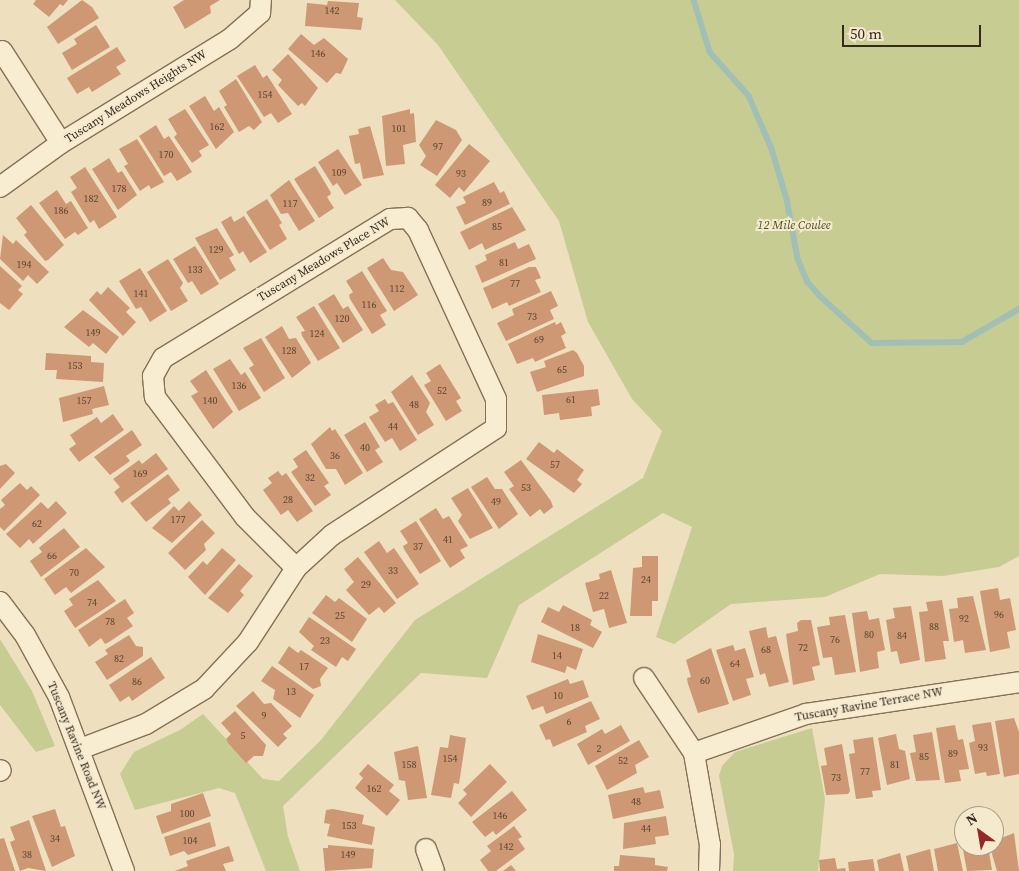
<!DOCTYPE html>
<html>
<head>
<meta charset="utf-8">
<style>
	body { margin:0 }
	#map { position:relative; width:1019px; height:871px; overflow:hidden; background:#eedfbe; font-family:"Source Serif 4",serif }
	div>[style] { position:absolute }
	.green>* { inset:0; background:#c6cc92 }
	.stream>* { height:5.5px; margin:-2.75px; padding:0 2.75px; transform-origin:2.75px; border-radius:2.75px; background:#a2bfb6 }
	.building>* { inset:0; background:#cd9873 }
	.roads { filter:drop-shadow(1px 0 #867057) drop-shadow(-1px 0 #867057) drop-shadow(0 1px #867057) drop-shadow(0 -1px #867057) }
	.minor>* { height:20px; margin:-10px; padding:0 10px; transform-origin:10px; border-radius:10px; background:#f9edd1 }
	span { translate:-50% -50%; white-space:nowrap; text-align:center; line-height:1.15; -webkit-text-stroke:4px #f5eace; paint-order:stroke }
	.number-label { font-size:10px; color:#5b4432 }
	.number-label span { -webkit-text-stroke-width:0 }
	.street-label { font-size:12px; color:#35281c }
	.park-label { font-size:12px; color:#465222; font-style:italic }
	.north { position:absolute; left:954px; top:806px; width:50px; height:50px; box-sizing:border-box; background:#f5eace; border:1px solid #a89c87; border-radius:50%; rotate:328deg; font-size:14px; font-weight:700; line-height:20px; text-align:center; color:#35281c }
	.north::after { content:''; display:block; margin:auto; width:18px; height:22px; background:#962628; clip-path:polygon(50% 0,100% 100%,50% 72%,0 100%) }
	.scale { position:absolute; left:842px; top:25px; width:139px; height:22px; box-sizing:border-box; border:2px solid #35281c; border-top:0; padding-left:6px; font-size:15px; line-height:18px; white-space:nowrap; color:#35281c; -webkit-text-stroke:4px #f5eace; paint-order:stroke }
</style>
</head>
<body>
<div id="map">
	<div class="green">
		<i style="clip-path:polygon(395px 0,1019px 0,1019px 556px,999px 567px,943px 576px,880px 574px,825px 597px,731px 604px,674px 644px,656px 637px,692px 527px,663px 513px,519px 605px,487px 678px,421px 673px,283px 806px,288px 837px,300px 871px,266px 871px,235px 793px,219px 788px,135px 810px,120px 774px,134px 752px,180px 730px,203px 714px,263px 779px,279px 781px,321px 740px,415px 620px,643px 478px,662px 431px,632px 399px,588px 322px,559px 221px,438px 45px)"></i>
		<i style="clip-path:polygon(0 639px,32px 691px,55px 746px,36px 752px,0 705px)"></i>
		<i style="clip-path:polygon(812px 728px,825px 799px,818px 871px,733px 871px,734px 854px,719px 776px,722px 766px,735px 752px)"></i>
	</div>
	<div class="stream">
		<i style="left:694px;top:0;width:54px;rotate:72.9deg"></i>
		<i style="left:710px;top:52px;width:59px;rotate:48.4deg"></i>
		<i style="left:749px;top:96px;width:58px;rotate:66.5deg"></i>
		<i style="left:772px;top:149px;width:52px;rotate:73.3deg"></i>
		<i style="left:787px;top:199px;width:61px;rotate:79.6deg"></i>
		<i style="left:798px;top:259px;width:25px;rotate:67deg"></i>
		<i style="left:808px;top:282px;width:18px;rotate:49deg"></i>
		<i style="left:820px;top:296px;width:70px;rotate:42.1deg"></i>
		<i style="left:872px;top:343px;width:90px;rotate:-0.6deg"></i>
		<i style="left:962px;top:342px;width:66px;rotate:-30.1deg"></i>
	</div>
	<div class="building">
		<i style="clip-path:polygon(36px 0,68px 0,63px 6px,60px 4px,49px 17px,33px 4px)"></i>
		<i style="clip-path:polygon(82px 0,92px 7px,99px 18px,58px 44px,47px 27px)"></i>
		<i style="clip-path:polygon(184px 0,220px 0,210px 6px,211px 13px,185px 29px,173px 7px)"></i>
		<i style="clip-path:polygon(328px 1px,359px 3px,357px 17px,363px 18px,361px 30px,305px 26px,307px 3px,327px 5px)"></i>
		<i style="clip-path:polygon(96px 25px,110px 47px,72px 70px,62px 53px,77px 44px,74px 39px)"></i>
		<i style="clip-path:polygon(301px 34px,314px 45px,324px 38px,348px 59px,341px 74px,336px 73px,327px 83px,288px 49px)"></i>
		<i style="clip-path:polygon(117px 47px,126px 61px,116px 67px,121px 74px,92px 92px,89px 87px,77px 94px,67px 78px)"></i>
		<i style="clip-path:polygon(288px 54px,318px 88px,305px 106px,302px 103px,298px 106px,278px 85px,282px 80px,272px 70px)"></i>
		<i style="clip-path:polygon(255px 65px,263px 78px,267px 75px,292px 114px,278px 123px,271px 113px,264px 117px,237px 76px)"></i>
		<i style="clip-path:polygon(236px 79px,262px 122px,254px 130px,249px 126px,239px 132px,224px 107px,227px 105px,219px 91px)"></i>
		<i style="clip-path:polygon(205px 96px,214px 111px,219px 107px,234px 132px,216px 149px,189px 106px)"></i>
		<i style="clip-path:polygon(185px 109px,209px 145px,199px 151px,202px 156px,192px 163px,174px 137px,177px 134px,168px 119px)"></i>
		<i style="clip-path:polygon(410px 109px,410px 114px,414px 113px,416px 142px,403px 145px,405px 164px,386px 166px,382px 116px)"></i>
		<i style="clip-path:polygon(436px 120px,456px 130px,462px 140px,437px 176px,420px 165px,426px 156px,419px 145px)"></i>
		<i style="clip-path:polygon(156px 125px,164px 139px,169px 136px,192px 172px,177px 181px,171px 172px,164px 176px,139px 136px)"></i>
		<i style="clip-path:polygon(370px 126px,384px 175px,363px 179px,360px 163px,355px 164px,349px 136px,359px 134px,358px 129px)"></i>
		<i style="clip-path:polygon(137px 139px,164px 182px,151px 189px,149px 185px,140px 191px,124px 166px,128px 164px,119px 149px)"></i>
		<i style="clip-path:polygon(469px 144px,490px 161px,464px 192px,459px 187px,450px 198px,435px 185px)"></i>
		<i style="clip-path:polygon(338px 149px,362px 185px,345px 195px,337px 183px,333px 186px,318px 162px)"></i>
		<i style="clip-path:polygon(109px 158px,118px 173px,122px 171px,137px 195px,118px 210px,92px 169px)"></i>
		<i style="clip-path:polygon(315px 166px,330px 191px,331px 194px,327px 197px,334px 208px,319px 218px,294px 179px)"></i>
		<i style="clip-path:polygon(85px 167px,117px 217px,99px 229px,94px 220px,90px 223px,71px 192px,77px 188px,70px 177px)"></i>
		<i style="clip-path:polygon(289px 180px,315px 221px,299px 231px,288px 213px,281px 214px,270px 195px)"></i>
		<i style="clip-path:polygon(494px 182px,500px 193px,504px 191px,510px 204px,465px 225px,456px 207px,466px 203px,463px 197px)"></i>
		<i style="clip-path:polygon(57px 190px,66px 204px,71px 201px,88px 228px,78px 235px,75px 232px,65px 239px,39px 203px)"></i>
		<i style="clip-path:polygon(267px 199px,282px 223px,279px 225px,287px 239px,270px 250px,246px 212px)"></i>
		<i style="clip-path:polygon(31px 205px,64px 245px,48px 260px,45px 261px,24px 235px,27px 232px,16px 218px)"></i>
		<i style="clip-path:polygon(512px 207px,526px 230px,485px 250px,482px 243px,469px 250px,460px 232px)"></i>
		<i style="clip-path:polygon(231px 216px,234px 222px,244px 216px,267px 252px,250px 263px,243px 251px,239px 254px,221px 222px)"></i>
		<i style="clip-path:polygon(217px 228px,234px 255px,229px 258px,236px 270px,220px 280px,195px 238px)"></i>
		<i style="clip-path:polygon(3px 235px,13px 244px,16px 240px,49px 272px,37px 284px,28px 275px,23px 281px,0 259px)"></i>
		<i style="clip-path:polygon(515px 242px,518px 249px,529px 244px,536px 259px,482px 283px,475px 266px,487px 260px,485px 255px)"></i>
		<i style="clip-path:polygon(195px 246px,219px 284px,201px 295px,192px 281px,188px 283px,173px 259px)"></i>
		<i style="clip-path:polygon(383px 258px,391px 270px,403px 272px,418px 295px,394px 311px,367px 268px)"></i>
		<i style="clip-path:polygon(168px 259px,183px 283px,180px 288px,188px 301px,171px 311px,147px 272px)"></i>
		<i style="clip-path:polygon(0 266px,22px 286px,18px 290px,23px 294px,9px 310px,0 303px)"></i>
		<i style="clip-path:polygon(529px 267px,536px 267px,541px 278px,535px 280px,541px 292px,509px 306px,507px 302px,492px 309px,483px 288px)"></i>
		<i style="clip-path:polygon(140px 268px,167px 311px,150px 322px,141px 307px,136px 309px,119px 281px)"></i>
		<i style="clip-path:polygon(362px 271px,387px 311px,380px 315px,386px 325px,372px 334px,350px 299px,349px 295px,353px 292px,346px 281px)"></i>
		<i style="clip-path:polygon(108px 287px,130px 308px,126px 312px,136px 322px,123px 336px,89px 300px,97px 291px,101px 295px)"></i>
		<i style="clip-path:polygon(551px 291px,558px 306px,550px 310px,554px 319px,506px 341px,497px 323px,514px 315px,512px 309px)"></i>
		<i style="clip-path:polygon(334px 294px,343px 309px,348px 306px,363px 330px,343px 343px,318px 304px)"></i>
		<i style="clip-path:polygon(314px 306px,340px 348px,318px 361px,302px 336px,301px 332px,305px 331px,296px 317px)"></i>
		<i style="clip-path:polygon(83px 310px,119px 337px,106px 354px,93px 343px,89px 347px,64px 327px)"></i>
		<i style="clip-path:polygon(555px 322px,556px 325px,561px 322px,566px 333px,561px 336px,566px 348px,535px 362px,533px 358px,517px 364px,508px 344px)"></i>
		<i style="clip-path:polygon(282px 326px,289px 339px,296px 338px,311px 363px,292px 378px,265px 337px)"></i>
		<i style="clip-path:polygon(261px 338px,285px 378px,264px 392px,249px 368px,254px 365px,243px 348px)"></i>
		<i style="clip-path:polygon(573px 350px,577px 353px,584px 366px,584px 376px,537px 392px,530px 372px,546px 367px,544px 361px)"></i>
		<i style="clip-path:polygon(46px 353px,91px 356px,91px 362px,104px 363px,103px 382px,56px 379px,57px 370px,45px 370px)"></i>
		<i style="clip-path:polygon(230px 359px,241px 375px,245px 372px,261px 398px,239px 411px,213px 369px)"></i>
		<i style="clip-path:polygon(440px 364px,461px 398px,456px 401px,462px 411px,446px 421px,424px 385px,431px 381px,426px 373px)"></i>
		<i style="clip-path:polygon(206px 370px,233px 412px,213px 429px,191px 396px,198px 392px,190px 381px)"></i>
		<i style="clip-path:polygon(412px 375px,430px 403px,426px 412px,434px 425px,418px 435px,391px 392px)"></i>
		<i style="clip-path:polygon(104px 386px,109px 405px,92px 409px,93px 414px,63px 422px,59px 398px)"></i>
		<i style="clip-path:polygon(598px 389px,600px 405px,591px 407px,592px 416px,560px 420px,559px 413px,544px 415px,542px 395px)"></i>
		<i style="clip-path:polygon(385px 399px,388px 404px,393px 402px,417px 440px,400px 451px,392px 438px,385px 442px,369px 417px,379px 411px,375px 405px)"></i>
		<i style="clip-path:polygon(113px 414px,124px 430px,79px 462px,69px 449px,76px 444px,70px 435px,97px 417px,101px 423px)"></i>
		<i style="clip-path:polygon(365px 422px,380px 447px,375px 450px,383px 462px,367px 472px,344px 435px)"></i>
		<i style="clip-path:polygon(330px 427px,332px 431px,335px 429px,363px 473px,345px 485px,336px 469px,326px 469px,311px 444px)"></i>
		<i style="clip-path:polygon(132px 430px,142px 445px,126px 456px,130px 461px,110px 475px,94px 457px)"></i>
		<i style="clip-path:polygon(539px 442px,554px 453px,557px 449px,584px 470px,577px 480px,582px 484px,574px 493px,526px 459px)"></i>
		<i style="clip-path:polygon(306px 450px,329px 483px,324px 486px,331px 495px,315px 506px,291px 472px,298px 467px,293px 459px)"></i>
		<i style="clip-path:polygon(156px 453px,168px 469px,122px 503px,114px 492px,120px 487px,113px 479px,139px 460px,142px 464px)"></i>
		<i style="clip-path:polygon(521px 460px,551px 501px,553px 507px,544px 514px,540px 509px,530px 517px,509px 489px,514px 486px,504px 472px)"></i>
		<i style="clip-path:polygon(6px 464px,15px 473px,0 489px,0 466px)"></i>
		<i style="clip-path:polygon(278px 471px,282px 476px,286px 473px,313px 511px,297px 522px,288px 510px,281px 515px,263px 490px,272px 483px,268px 478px)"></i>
		<i style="clip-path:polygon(168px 474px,180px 490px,168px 499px,171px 503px,146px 522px,130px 503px)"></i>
		<i style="clip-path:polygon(487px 477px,495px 489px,502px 489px,518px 514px,499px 529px,471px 487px)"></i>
		<i style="clip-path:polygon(20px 483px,27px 490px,31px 486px,40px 495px,4px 531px,0 527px,0 509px,5px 505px,1px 500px)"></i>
		<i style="clip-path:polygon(468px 488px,493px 528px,470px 539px,458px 521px,462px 515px,451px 498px)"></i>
		<i style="clip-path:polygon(56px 501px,67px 513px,33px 544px,29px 539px,20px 548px,6px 534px,41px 502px,48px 509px)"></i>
		<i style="clip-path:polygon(189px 501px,202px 515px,172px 543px,152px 528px,174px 506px,179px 511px)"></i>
		<i style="clip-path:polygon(436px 508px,443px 519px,449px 516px,468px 546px,460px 550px,465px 558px,450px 568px,419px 519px)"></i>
		<i style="clip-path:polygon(202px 520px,215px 533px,204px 544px,206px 550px,185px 570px,168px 553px)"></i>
		<i style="clip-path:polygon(416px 521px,441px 561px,420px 574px,404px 549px,403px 546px,408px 543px,400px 531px)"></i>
		<i style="clip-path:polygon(64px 528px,80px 547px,41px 577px,30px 561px,42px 552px,39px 548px,41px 546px)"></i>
		<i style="clip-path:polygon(379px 541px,387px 553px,394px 548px,419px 584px,397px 599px,364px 552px)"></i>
		<i style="clip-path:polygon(86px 548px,105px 567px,71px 593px,66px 587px,55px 595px,44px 579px)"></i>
		<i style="clip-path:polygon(222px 548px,236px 560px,205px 595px,188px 577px,203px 561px,207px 565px)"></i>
		<i style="clip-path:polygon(642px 556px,658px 556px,658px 601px,652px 601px,652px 616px,630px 616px,633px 568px,642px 567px)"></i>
		<i style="clip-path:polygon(358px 557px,396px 603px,384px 613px,379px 607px,369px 615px,346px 590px,354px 582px,344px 569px)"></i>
		<i style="clip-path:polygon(239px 564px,253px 576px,240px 591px,244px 595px,228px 613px,208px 598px)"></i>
		<i style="clip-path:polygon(611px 570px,627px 623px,609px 628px,604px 609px,593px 612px,585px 583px,600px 579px,599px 574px)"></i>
		<i style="clip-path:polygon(98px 580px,116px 601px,75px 628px,64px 611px,73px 605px,69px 599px)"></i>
		<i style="clip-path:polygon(998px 588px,1000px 600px,1010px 598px,1016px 630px,1007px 632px,1010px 648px,990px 652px,980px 591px)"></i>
		<i style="clip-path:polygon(326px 595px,335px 602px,339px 598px,367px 619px,352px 642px,312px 613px)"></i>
		<i style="clip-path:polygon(973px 596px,986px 650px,965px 653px,963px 640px,954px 642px,949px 609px,958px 608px,957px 598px)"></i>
		<i style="clip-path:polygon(125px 599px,134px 613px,127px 618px,133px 626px,109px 642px,105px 644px,101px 638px,89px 647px,78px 630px)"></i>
		<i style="clip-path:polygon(942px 600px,949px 641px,943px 641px,946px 659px,925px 662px,919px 612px,928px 611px,926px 602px)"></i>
		<i style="clip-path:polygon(563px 605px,592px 620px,590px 625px,602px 632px,593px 648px,541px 622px,548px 607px,559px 612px)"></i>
		<i style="clip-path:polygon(911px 606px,920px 660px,900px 664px,897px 651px,891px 652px,886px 620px,895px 618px,893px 608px)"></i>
		<i style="clip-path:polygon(867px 611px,869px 620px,879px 618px,885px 650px,877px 652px,879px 668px,860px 672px,852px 613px)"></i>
		<i style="clip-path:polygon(845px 615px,856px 672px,835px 675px,832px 657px,823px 658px,817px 627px,830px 625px,829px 617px)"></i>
		<i style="clip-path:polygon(309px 617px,356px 649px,348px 661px,342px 657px,336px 667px,311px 650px,314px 646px,299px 632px)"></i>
		<i style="clip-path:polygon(801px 620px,811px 620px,820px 665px,812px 667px,815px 680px,793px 685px,786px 634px,798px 631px,797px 623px)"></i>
		<i style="clip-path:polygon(766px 627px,768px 638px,776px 636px,789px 682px,769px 687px,765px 673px,760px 675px,749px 631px)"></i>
		<i style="clip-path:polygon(538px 634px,583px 649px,576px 670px,567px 666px,565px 673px,531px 662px)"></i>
		<i style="clip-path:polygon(129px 635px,136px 646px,143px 647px,143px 656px,107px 680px,95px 662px,108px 654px,105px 650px)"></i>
		<i style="clip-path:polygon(733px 645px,735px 651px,745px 648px,754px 677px,746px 679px,751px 695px,733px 701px,716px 650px)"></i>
		<i style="clip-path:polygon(289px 646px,298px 653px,301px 650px,328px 668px,320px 679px,321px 686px,313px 689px,278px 663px)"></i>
		<i style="clip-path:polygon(711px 648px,729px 704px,698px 713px,688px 684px,687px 678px,691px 677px,686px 660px)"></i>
		<i style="clip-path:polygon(151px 657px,165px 678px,132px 701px,129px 696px,120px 702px,109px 685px)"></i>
		<i style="clip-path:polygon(272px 666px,314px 695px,300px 718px,273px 699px,275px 690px,261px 681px)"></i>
		<i style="clip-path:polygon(568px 679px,570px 684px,583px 680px,589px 697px,546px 714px,543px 706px,532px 710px,526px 696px)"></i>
		<i style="clip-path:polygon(253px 691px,264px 704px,271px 703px,292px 726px,283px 734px,287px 738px,278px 747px,236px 706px)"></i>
		<i style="clip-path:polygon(591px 701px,600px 719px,585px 726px,587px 732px,553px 747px,550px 739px,546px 740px,539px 725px)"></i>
		<i style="clip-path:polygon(235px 711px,266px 745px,263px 756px,254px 756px,246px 763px,228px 743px,226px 739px,231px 734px,221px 723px)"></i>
		<i style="clip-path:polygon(1014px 718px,1019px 732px,1019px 774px,1004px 777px,995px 721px)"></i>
		<i style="clip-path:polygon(991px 722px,1000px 774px,987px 776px,986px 772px,975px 774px,969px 743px,975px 741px,972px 725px)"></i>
		<i style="clip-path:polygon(621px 725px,630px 741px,588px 765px,577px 744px,602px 729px,605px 734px)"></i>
		<i style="clip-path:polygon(955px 725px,958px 740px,963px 739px,969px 769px,959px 770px,961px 781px,945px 783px,936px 728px)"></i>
		<i style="clip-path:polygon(932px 732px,940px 780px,916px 781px,910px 753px,916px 752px,913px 735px)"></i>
		<i style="clip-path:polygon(896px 734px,899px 749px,905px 751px,910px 779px,887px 785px,878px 738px)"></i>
		<i style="clip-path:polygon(450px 735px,466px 738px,459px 784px,454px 783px,451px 798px,431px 795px,440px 747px,448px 748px)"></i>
		<i style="clip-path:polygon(873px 737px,881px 790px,872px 791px,873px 797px,856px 799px,849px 754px,855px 753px,853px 740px)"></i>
		<i style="clip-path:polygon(639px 740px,649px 757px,635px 765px,637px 773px,607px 790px,595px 766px)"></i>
		<i style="clip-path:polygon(842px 744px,850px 791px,848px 794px,826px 795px,821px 766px,827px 765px,824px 748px)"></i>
		<i style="clip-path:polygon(418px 746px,427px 798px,408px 800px,405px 781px,399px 780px,394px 752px)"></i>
		<i style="clip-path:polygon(368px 764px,394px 785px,389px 791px,400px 800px,387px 816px,355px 788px,363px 778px,359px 774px)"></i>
		<i style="clip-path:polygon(490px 764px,507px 782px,471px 817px,458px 803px,467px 794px,463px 790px)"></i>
		<i style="clip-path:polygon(643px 787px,645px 793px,660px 790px,664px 808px,613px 819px,608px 795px)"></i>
		<i style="clip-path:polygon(512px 791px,527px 810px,496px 835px,493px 831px,485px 837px,472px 822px)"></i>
		<i style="clip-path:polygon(203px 793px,211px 816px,162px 834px,156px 816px,171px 811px,171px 804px)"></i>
		<i style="clip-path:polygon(55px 809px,61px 827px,65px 826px,75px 856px,52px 867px,32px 816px)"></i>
		<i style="clip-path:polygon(333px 809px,364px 815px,362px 824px,375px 827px,372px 845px,327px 836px,330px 824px,324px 823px,326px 810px)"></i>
		<i style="clip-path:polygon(666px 816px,669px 835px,655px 837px,656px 844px,623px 849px,624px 823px)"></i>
		<i style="clip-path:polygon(29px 820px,46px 871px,28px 868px,20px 871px,10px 842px,15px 840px,10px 827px)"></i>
		<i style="clip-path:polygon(210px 822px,216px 846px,188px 855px,184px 851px,170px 856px,164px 837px)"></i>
		<i style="clip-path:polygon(514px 826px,522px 837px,518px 839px,525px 849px,496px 871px,488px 871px,480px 860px,491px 851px,487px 846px)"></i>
		<i style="clip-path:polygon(1014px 833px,1019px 871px,997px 871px,992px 854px,994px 841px)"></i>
		<i style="clip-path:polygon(4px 838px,15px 871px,0 871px,0 839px)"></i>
		<i style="clip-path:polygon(964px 838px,964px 846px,988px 846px,992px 870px,967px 871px,961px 839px)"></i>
		<i style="clip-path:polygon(957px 843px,963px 871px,938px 871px,934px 849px)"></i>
		<i style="clip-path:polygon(328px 845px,374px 849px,372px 868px,325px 871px,323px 848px,328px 848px)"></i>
		<i style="clip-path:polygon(229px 846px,234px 861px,223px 864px,226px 871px,175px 871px,188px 866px,186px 861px)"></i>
		<i style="clip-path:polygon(930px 849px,934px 871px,909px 871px,906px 856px)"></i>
		<i style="clip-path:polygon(900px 853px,904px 871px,879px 871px,877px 860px)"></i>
		<i style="clip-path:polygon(620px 855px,655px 858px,655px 865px,668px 867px,667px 871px,614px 871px,614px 866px,619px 866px)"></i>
		<i style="clip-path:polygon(835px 858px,837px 869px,845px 868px,846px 871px,820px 871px,819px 860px)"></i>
		<i style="clip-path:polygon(873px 859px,875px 871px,849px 871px,848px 862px)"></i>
		<i style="clip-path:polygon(511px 865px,516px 871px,503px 871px)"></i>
	</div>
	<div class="roads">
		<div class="minor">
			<i style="left:2px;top:51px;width:109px;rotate:57.3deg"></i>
			<i style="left:0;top:187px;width:75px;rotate:-35.8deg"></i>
			<i style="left:61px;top:143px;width:198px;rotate:-31.6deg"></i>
			<i style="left:230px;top:39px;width:40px;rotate:-41deg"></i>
			<i style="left:260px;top:13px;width:13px;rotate:-86deg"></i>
			<i style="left:0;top:602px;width:41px;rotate:52.9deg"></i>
			<i style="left:25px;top:635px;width:71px;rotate:61.3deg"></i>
			<i style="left:59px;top:697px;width:186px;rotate:69.5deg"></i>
			<i style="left:644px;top:678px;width:90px;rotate:56.3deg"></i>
			<i style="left:80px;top:749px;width:71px;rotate:-20.7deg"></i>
			<i style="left:146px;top:724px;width:68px;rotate:-31.1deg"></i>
			<i style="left:204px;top:689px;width:64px;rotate:-46.9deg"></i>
			<i style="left:248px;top:642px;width:88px;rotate:-57deg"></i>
			<i style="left:296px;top:568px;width:49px;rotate:-42.5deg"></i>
			<i style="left:332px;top:535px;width:196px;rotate:-33.1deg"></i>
			<i style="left:496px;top:428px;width:29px;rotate:-90deg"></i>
			<i style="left:496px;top:399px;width:186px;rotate:-114.8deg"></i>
			<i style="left:418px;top:230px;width:16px;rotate:-130deg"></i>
			<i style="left:408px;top:218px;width:18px;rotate:177deg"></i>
			<i style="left:390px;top:219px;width:266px;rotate:148.5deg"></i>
			<i style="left:163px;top:358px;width:21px;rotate:119deg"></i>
			<i style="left:153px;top:376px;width:21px;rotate:85deg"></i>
			<i style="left:155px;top:397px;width:150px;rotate:53.1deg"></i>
			<i style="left:245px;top:517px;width:72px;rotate:45deg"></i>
			<i style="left:0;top:771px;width:1px;rotate:-45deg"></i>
			<i style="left:426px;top:849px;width:23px;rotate:70deg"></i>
			<i style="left:709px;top:871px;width:26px;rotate:-88deg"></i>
			<i style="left:710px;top:845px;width:93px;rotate:-99.9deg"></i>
			<i style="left:694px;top:753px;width:119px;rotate:-19.2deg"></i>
			<i style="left:806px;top:714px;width:215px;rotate:-8.5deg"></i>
		</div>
	</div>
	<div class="number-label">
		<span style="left:332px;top:11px">142</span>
		<span style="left:318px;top:54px">146</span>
		<span style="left:265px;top:95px">154</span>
		<span style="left:217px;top:127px">162</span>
		<span style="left:399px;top:129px">101</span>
		<span style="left:438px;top:147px">97</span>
		<span style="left:166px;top:155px">170</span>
		<span style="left:339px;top:173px">109</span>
		<span style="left:461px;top:174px">93</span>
		<span style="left:119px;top:189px">178</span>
		<span style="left:91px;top:199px">182</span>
		<span style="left:487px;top:203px">89</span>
		<span style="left:290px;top:204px">117</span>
		<span style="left:61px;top:211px">186</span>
		<span style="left:497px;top:227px">85</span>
		<span style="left:216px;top:250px">129</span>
		<span style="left:504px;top:263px">81</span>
		<span style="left:24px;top:265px">194</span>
		<span style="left:195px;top:270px">133</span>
		<span style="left:515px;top:284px">77</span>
		<span style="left:397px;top:289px">112</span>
		<span style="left:141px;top:294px">141</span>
		<span style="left:369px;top:305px">116</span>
		<span style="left:532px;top:317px">73</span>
		<span style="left:342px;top:319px">120</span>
		<span style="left:93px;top:333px">149</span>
		<span style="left:317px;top:334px">124</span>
		<span style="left:539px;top:340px">69</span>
		<span style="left:289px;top:351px">128</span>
		<span style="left:75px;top:366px">153</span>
		<span style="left:562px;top:370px">65</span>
		<span style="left:239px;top:386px">136</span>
		<span style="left:442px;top:391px">52</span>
		<span style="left:571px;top:400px">61</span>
		<span style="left:84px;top:401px">157</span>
		<span style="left:210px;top:401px">140</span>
		<span style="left:414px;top:405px">48</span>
		<span style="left:393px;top:427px">44</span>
		<span style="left:365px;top:448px">40</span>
		<span style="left:335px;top:456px">36</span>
		<span style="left:555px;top:465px">57</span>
		<span style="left:140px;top:474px">169</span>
		<span style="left:310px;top:478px">32</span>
		<span style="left:526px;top:488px">53</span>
		<span style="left:288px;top:500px">28</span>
		<span style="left:496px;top:502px">49</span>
		<span style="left:178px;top:520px">177</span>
		<span style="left:37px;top:524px">62</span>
		<span style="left:448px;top:540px">41</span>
		<span style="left:418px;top:547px">37</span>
		<span style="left:52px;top:556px">66</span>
		<span style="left:393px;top:571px">33</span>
		<span style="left:74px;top:573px">70</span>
		<span style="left:646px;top:580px">24</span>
		<span style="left:366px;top:585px">29</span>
		<span style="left:604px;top:596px">22</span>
		<span style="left:92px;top:603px">74</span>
		<span style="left:999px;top:615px">96</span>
		<span style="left:340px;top:616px">25</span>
		<span style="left:964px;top:619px">92</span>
		<span style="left:110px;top:622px">78</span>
		<span style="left:934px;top:627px">88</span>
		<span style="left:575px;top:628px">18</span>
		<span style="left:869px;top:635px">80</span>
		<span style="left:902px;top:636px">84</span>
		<span style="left:835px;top:640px">76</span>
		<span style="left:325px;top:641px">23</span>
		<span style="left:803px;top:648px">72</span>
		<span style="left:766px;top:650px">68</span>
		<span style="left:557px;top:656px">14</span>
		<span style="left:119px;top:659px">82</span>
		<span style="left:735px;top:664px">64</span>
		<span style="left:304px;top:667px">17</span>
		<span style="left:705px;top:681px">60</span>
		<span style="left:137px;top:682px">86</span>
		<span style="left:291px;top:692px">13</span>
		<span style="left:558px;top:696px">10</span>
		<span style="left:264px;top:716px">9</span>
		<span style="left:569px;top:722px">6</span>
		<span style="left:243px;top:736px">5</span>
		<span style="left:983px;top:748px">93</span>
		<span style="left:599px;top:749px">2</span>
		<span style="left:953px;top:754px">89</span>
		<span style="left:924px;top:757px">85</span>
		<span style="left:450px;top:759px">154</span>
		<span style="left:623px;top:761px">52</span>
		<span style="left:409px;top:765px">158</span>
		<span style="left:895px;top:765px">81</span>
		<span style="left:865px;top:772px">77</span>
		<span style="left:836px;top:778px">73</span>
		<span style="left:374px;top:789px">162</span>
		<span style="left:636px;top:802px">48</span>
		<span style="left:187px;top:814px">100</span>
		<span style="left:500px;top:816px">146</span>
		<span style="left:349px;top:826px">153</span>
		<span style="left:646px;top:829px">44</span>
		<span style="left:55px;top:839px">34</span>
		<span style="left:190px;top:841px">104</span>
		<span style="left:506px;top:847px">142</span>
		<span style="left:27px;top:855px">38</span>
		<span style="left:348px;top:855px">149</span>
	</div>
	<div class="street-label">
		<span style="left:136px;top:97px;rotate:-32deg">Tuscany Meadows Heights NW</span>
		<span style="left:324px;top:260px;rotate:-31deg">Tuscany Meadows Place NW</span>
		<span style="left:869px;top:705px;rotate:-10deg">Tuscany Ravine Terrace NW</span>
		<span style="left:76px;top:746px;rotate:68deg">Tuscany Ravine Road NW</span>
	</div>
	<div class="park-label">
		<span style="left:794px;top:226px">12 Mile Coulee</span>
	</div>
	<div class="north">N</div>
	<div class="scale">50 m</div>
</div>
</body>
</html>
